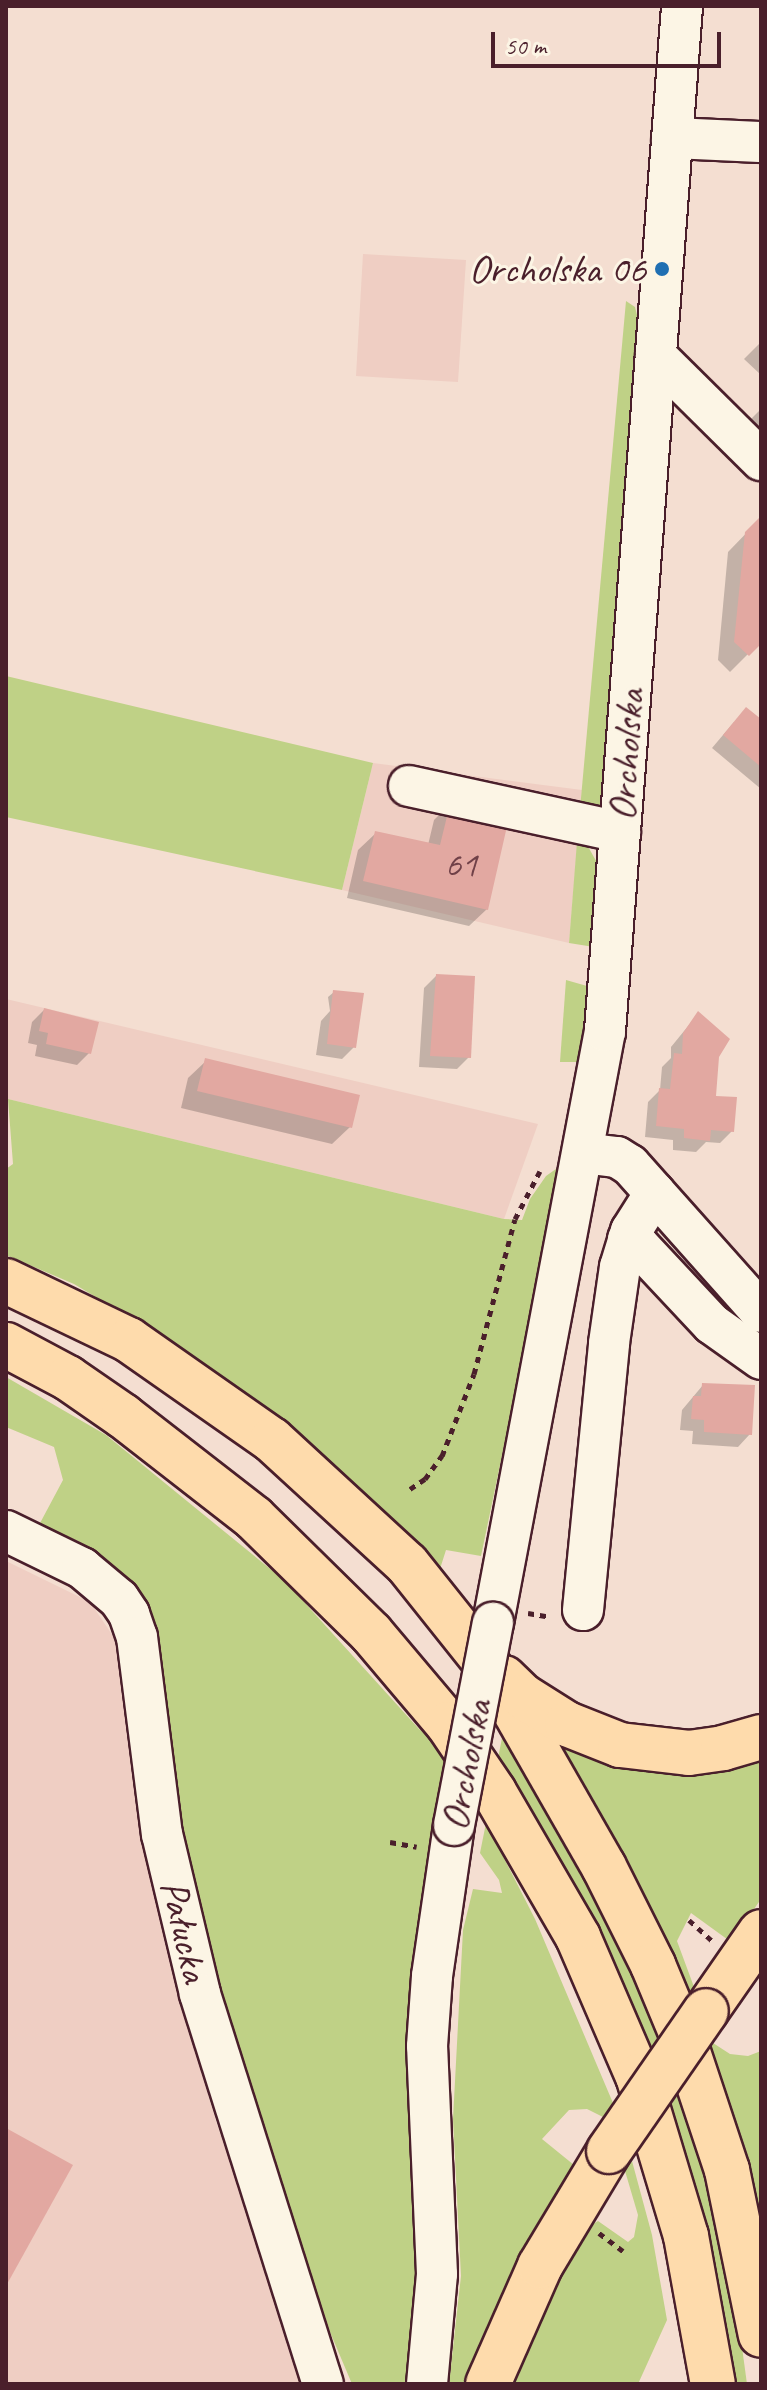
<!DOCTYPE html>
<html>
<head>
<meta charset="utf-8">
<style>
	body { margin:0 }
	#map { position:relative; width:767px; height:2390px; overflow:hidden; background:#f4ded1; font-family:Caveat,sans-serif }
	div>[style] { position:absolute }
	.built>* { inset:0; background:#efcec3 }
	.green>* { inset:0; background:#bfd186 }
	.shadow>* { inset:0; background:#0003 }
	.building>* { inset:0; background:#e2a8a1 }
	.path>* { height:5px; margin-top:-2.5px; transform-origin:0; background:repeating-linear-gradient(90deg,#4a1f2b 0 6px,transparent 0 12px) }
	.roads { filter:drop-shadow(2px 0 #4a1f2b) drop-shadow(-2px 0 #4a1f2b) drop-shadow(0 2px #4a1f2b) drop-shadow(0 -2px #4a1f2b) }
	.minor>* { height:40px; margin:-20px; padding:0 20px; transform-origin:20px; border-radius:20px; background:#fcf5e5 }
	.major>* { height:44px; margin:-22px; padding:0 22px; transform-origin:22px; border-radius:22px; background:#fedbac }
	.bridges { filter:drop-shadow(2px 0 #4a1f2b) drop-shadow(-2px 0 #4a1f2b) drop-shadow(0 2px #4a1f2b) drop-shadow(0 -2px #4a1f2b) }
	.minor-bridge>* { height:40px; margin:-20px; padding:0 20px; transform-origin:20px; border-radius:20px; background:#fcf5e5 }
	.major-bridge>* { height:44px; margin:-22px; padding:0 22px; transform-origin:22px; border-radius:22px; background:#fedbac }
	.dots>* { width:22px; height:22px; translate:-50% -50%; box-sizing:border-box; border:4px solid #fcf5e5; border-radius:50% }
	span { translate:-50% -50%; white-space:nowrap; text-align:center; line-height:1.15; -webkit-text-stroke:6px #fcf5e5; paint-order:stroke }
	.number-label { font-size:36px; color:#704148 }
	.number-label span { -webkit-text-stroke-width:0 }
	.poi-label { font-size:40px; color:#4a1f2b }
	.right { translate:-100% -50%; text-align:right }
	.street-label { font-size:40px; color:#4a1f2b }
	.frame { position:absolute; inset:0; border:8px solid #4a1f2b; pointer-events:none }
	.scale { position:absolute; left:491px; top:32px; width:230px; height:36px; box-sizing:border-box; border:4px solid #4a1f2b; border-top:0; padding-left:10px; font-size:24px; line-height:28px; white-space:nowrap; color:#4a1f2b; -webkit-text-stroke:6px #fcf5e5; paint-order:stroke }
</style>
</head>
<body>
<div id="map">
	<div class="built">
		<i style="clip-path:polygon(363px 254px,466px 260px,458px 382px,356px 376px)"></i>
		<i style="clip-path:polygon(373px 763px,582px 790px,569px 943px,342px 890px)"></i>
		<i style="clip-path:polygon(6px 999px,538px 1124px,504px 1219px,8px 1099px)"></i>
		<i style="clip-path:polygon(6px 1561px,90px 1602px,115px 1639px,143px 1827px,179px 1996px,217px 2125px,310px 2384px,6px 2384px)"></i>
	</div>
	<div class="green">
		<i style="clip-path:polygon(626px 301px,635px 307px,637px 315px,605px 800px,595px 809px,580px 809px)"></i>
		<i style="clip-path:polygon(6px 676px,373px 763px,342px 890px,6px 817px)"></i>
		<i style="clip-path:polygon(578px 829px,599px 866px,594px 947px,569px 943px)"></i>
		<i style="clip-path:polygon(566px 980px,594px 988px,582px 1062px,560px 1062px)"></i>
		<i style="clip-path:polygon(8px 1099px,504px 1219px,522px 1220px,530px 1199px,546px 1176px,563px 1164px,481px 1556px,446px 1550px,439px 1572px,341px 1473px,183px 1349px,74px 1284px,6px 1255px,6px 1169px,13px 1164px)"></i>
		<i style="clip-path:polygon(6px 1377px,106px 1435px,285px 1581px,419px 1729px,447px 1752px,422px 1907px,423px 2262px,410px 2384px,352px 2384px,330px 2332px,219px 1996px,178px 1824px,142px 1603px,113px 1567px,78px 1541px,39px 1525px,63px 1480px,54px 1447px,6px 1427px)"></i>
		<i style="clip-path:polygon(551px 1735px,761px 1754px,761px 1899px,731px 1942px,691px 1913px,677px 1941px,694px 1987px,689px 1995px)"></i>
		<i style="clip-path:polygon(502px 1738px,589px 1880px,662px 2034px,650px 2050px,579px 1896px,497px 1763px)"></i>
		<i style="clip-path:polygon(486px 1823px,535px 1919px,613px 2103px,603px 2117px,587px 2109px,569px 2110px,542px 2139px,574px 2165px,514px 2269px,465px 2384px,449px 2384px,461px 2276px,453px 2119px,463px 1930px,473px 1889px,502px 1893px,499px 1880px,480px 1853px)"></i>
		<i style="clip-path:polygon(713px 2043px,730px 2054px,748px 2056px,761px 2051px,761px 2228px,709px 2049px)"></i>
		<i style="clip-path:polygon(681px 2090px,701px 2154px,738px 2318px,747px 2384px,730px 2384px,670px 2106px)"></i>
		<i style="clip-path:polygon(632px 2161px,652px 2235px,667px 2320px,638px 2384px,510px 2384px,559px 2273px,587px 2228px,598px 2221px,628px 2242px,634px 2237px,638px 2215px,625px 2171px)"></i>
	</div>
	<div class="shadow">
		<i style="clip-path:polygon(761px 342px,761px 375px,744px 359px)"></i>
		<i style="clip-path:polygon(761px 409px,761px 429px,751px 419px)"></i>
		<i style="clip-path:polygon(761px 518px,761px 641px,730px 672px,718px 660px,728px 552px)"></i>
		<i style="clip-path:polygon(734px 722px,761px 722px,761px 789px,712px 748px)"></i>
		<i style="clip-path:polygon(452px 802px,487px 909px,469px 926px,347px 898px,358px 850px,376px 833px,428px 845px,434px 820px)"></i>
		<i style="clip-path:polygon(436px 976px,469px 1057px,457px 1069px,419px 1067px,424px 988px)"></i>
		<i style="clip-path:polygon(334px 992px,354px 1047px,342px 1059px,316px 1055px,321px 1021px,330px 1011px,328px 997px)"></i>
		<i style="clip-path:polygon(44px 1010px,89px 1053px,77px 1065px,35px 1056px,37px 1045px,28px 1043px,32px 1022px)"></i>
		<i style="clip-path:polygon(698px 1014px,717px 1056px,713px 1098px,732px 1131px,720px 1143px,706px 1142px,696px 1152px,673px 1150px,673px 1140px,645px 1137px,648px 1102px,660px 1090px,662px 1067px,671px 1058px,671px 1047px)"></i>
		<i style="clip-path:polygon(206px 1061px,350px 1127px,332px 1144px,181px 1108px,188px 1078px)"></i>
		<i style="clip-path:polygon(703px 1385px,750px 1434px,738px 1447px,692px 1444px,693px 1431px,680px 1430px,682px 1410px)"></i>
	</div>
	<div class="building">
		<i style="clip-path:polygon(761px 516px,761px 644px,749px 656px,734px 642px,745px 532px)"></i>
		<i style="clip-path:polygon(746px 707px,761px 719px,761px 767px,723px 735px)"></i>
		<i style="clip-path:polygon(451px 800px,510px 813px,488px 910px,363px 881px,375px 831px,440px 845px)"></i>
		<i style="clip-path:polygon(436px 974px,475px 976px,471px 1058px,430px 1056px)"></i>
		<i style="clip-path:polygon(333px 990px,364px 993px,356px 1048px,327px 1044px)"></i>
		<i style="clip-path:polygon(44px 1008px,99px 1022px,91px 1054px,46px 1044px,48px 1033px,39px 1031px)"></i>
		<i style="clip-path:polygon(698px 1011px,730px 1039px,719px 1057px,716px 1096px,737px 1097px,734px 1132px,711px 1130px,710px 1141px,684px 1138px,684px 1129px,656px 1126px,659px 1088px,670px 1089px,674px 1053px,682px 1054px,683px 1033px)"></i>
		<i style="clip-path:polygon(205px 1058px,360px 1095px,352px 1128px,197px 1091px)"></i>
		<i style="clip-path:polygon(702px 1383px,755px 1385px,752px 1435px,704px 1432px,704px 1420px,691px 1419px,693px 1396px,701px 1396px)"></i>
		<i style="clip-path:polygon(6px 2128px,73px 2165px,6px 2286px)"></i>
	</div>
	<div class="path">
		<i style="left:410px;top:1489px;width:18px;rotate:-34deg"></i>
		<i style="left:425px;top:1479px;width:29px;rotate:-54deg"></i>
		<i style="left:442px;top:1456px;width:88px;rotate:-68.7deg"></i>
		<i style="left:474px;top:1374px;width:160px;rotate:-75.2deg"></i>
		<i style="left:515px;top:1219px;width:54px;rotate:-62.5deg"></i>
		<i style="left:528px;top:1613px;width:22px;rotate:10deg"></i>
		<i style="left:390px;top:1842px;width:27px;rotate:10deg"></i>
		<i style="left:689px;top:1920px;width:31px;rotate:42deg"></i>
		<i style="left:599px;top:2233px;width:30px;rotate:37deg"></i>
	</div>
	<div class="roads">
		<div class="minor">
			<i style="left:672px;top:138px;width:89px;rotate:2.6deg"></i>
			<i style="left:656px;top:356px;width:148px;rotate:44.7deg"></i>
			<i style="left:409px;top:786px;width:216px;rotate:12.3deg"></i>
			<i style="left:583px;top:1153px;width:34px;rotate:7deg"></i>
			<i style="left:617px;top:1157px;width:15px;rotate:32deg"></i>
			<i style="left:630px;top:1165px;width:197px;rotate:48.3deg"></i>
			<i style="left:628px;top:1239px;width:12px;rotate:31deg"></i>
			<i style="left:638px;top:1245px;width:108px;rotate:46.9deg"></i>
			<i style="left:712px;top:1324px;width:60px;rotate:35.5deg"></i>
			<i style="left:6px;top:1531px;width:85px;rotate:26deg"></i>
			<i style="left:82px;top:1568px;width:48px;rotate:40deg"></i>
			<i style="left:119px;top:1599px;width:18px;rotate:56deg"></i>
			<i style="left:129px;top:1614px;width:24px;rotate:71deg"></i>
			<i style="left:137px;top:1637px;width:199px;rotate:82.8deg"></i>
			<i style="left:162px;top:1834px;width:164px;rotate:76.6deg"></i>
			<i style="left:200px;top:1994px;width:409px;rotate:72.5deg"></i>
			<i style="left:583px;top:1610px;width:268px;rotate:-84.4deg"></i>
			<i style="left:609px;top:1343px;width:77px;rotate:-81.8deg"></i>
			<i style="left:620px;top:1267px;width:38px;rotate:-73deg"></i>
			<i style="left:631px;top:1231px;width:45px;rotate:-57.7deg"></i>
			<i style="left:493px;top:1623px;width:603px;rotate:-79.29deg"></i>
			<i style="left:605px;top:1031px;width:1028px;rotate:-85.7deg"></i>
			<i style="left:427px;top:2384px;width:110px;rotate:-84.8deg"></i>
			<i style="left:437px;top:2274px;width:228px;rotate:-92.5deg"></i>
			<i style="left:427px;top:2046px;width:70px;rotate:-85.9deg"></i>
			<i style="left:432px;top:1976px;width:153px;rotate:-81.7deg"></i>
		</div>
		<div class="major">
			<i style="left:6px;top:1281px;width:136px;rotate:25.6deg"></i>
			<i style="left:129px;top:1340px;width:174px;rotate:35deg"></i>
			<i style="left:272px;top:1440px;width:183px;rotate:42.6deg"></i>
			<i style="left:407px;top:1564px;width:133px;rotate:51.4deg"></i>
			<i style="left:490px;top:1668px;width:229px;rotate:60.2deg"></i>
			<i style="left:604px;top:1867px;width:110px;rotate:63.4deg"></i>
			<i style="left:653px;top:1965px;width:78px;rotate:67.4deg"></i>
			<i style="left:683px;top:2037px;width:140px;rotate:71.7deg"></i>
			<i style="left:727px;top:2170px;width:168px;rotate:78.4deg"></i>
			<i style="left:6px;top:1345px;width:70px;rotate:28deg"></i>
			<i style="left:68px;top:1378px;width:67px;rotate:34.6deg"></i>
			<i style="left:123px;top:1416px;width:166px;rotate:37.9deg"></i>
			<i style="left:254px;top:1518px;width:164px;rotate:44.5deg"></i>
			<i style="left:371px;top:1633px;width:119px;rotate:49.8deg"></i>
			<i style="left:448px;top:1724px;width:82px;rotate:55.9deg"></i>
			<i style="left:494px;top:1792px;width:168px;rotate:59.9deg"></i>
			<i style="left:578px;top:1937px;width:151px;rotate:66.7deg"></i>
			<i style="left:638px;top:2076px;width:167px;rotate:73.3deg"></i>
			<i style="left:686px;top:2236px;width:150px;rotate:79.7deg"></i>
			<i style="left:504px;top:1678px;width:28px;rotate:44deg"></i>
			<i style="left:524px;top:1697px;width:51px;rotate:32.1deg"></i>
			<i style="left:567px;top:1724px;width:57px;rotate:21.6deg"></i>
			<i style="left:620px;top:1745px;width:69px;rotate:6.6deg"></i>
			<i style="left:689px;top:1753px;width:34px;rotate:-8deg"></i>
			<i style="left:723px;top:1748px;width:40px;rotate:-16deg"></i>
			<i style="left:706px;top:2011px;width:96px;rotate:-55.2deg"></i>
			<i style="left:488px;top:2384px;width:129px;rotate:-66.2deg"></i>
			<i style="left:540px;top:2266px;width:134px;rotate:-59deg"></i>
		</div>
	</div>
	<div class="bridges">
		<div class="minor-bridge">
			<i style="left:454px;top:1825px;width:206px;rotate:-79.1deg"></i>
		</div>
		<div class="major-bridge">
			<i style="left:609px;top:2151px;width:170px;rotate:-55.3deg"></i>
		</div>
	</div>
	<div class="dots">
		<i style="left:662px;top:269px;background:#1f6fb2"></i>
	</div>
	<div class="number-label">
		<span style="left:461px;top:865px">61</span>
	</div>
	<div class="poi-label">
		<span class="right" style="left:646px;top:269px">Orcholska 06</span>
	</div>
	<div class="street-label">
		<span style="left:626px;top:755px;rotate:-86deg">Orcholska</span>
		<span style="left:466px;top:1765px;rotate:-79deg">Orcholska</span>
		<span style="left:185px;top:1931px;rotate:77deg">Pałucka</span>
	</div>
	<div class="frame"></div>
	<div class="scale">50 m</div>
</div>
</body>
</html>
